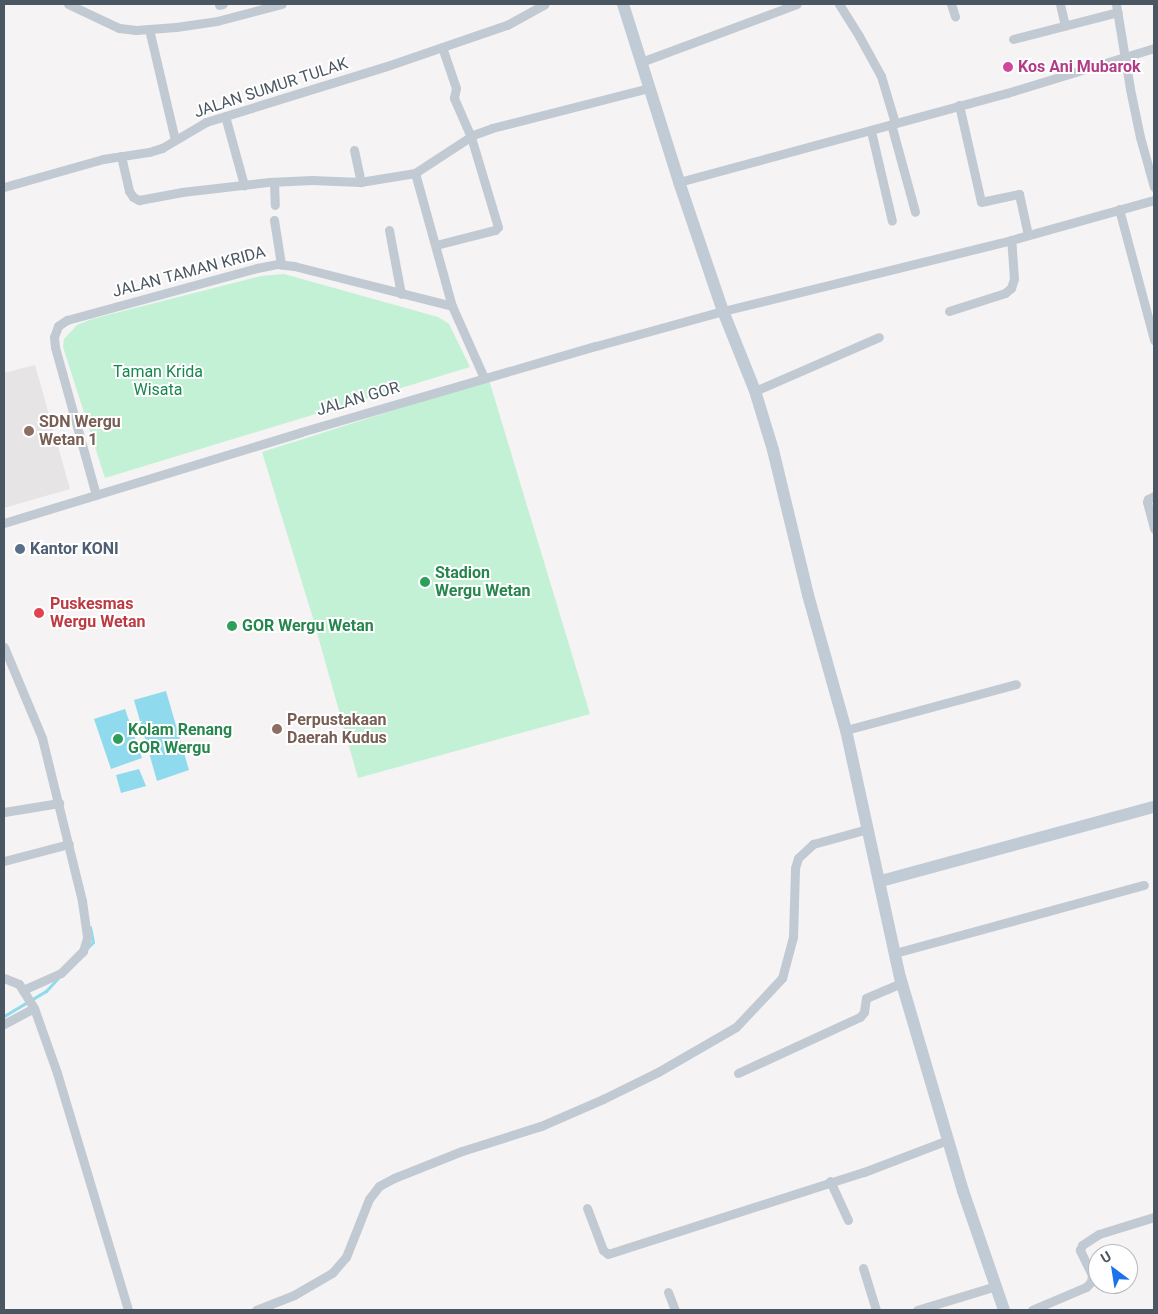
<!DOCTYPE html>
<html>
<head>
<meta charset="utf-8">
<style>
	body { margin:0 }
	#map { position:relative; width:1158px; height:1314px; overflow:hidden; background:#f5f3f3; font-family:Roboto,sans-serif }
	div>[style] { position:absolute }
	.education>* { inset:0; background:#e6e4e5 }
	.green>* { inset:0; background:#c3f1d5 }
	.water>* { inset:0; background:#90daee }
	.stream>* { height:3px; margin:-1.5px; padding:0 1.5px; transform-origin:1.5px; border-radius:1.5px; background:#90daee }
	.street>* { height:9px; margin:-4.5px; padding:0 4.5px; transform-origin:4.5px; border-radius:4.5px; background:#c1cad2 }
	.secondary>* { height:12px; margin:-6px; padding:0 6px; transform-origin:6px; border-radius:6px; background:#c1cbd6 }
	.dots>* { width:14px; height:14px; translate:-50% -50%; box-sizing:border-box; border:2px solid #fff; border-radius:50% }
	span { translate:-50% -50%; white-space:nowrap; text-align:center; line-height:1.15; -webkit-text-stroke:4px #fff; paint-order:stroke }
	.hotel-label { font-size:16px; color:#b23c85; font-weight:700 }
	.left { translate:0 -50%; text-align:left }
	.street-label { font-size:16px; color:#4a5661 }
	.park-label { font-size:16px; color:#17864f }
	.education-label { font-size:16px; color:#785e54; font-weight:700 }
	.service-label { font-size:16px; color:#4e5e75; font-weight:700 }
	.leisure-label { font-size:16px; color:#27864d; font-weight:700 }
	.health-label { font-size:16px; color:#be3a42; font-weight:700 }
	.frame { position:absolute; inset:0; border:5px solid #4a5661; pointer-events:none }
	.north { position:absolute; left:1088px; top:1244px; width:50px; height:50px; box-sizing:border-box; background:#fff; border:1px solid #b7bbc0; border-radius:50%; rotate:329deg; font-size:14px; font-weight:700; line-height:20px; text-align:center; color:#4a5661 }
	.north::after { content:''; display:block; margin:auto; width:18px; height:22px; background:#1a73e8; clip-path:polygon(50% 0,100% 100%,50% 72%,0 100%) }
</style>
</head>
<body>
<div id="map">
	<div class="education">
		<i style="clip-path:polygon(35px 365px,70px 489px,4px 508px,4px 373px)"></i>
	</div>
	<div class="green">
		<i style="clip-path:polygon(284px 274px,438px 317px,449px 324px,470px 367px,105px 478px,63px 347px,64px 339px,77px 325px,92px 319px,261px 276px)"></i>
		<i style="clip-path:polygon(489px 380px,590px 714px,358px 778px,312px 615px,262px 452px)"></i>
	</div>
	<div class="water">
		<i style="clip-path:polygon(166px 691px,189px 770px,157px 781px,134px 700px)"></i>
		<i style="clip-path:polygon(125px 709px,142px 758px,111px 769px,94px 719px)"></i>
		<i style="clip-path:polygon(139px 769px,146px 786px,121px 793px,116px 775px)"></i>
	</div>
	<div class="stream">
		<i style="left:87px;top:948px;width:8px;rotate:-45deg"></i>
		<i style="left:93px;top:942px;width:15px;rotate:-101deg"></i>
		<i style="left:4px;top:1016px;width:49px;rotate:-30.8deg"></i>
		<i style="left:46px;top:991px;width:18px;rotate:-47deg"></i>
	</div>
	<div class="street">
		<i style="left:68px;top:4px;width:56px;rotate:25.2deg"></i>
		<i style="left:119px;top:28px;width:17px;rotate:7deg"></i>
		<i style="left:136px;top:30px;width:40px;rotate:-4.3deg"></i>
		<i style="left:176px;top:27px;width:41px;rotate:-8.3deg"></i>
		<i style="left:217px;top:21px;width:67px;rotate:-14.7deg"></i>
		<i style="left:839px;top:4px;width:38px;rotate:58deg"></i>
		<i style="left:859px;top:36px;width:46px;rotate:61.2deg"></i>
		<i style="left:881px;top:76px;width:49px;rotate:73.4deg"></i>
		<i style="left:951px;top:4px;width:13px;rotate:72deg"></i>
		<i style="left:1060px;top:4px;width:22px;rotate:77deg"></i>
		<i style="left:1116px;top:4px;width:86px;rotate:80.6deg"></i>
		<i style="left:1130px;top:89px;width:49px;rotate:78.2deg"></i>
		<i style="left:1140px;top:137px;width:52px;rotate:74.4deg"></i>
		<i style="left:219px;top:5px;width:4px;rotate:-14deg"></i>
		<i style="left:149px;top:29px;width:114px;rotate:76.8deg"></i>
		<i style="left:1013px;top:39px;width:108px;rotate:-14.4deg"></i>
		<i style="left:641px;top:62px;width:166px;rotate:-20.4deg"></i>
		<i style="left:959px;top:105px;width:99px;rotate:77.2deg"></i>
		<i style="left:981px;top:202px;width:39px;rotate:-12deg"></i>
		<i style="left:1019px;top:194px;width:42px;rotate:77.6deg"></i>
		<i style="left:225px;top:116px;width:72px;rotate:74.6deg"></i>
		<i style="left:891px;top:124px;width:91px;rotate:74.7deg"></i>
		<i style="left:871px;top:131px;width:92px;rotate:76.9deg"></i>
		<i style="left:354px;top:150px;width:33px;rotate:78deg"></i>
		<i style="left:121px;top:156px;width:36px;rotate:77deg"></i>
		<i style="left:129px;top:191px;width:7px;rotate:56deg"></i>
		<i style="left:133px;top:197px;width:7px;rotate:27deg"></i>
		<i style="left:139px;top:200px;width:44px;rotate:-10.5deg"></i>
		<i style="left:182px;top:192px;width:88px;rotate:-6.6deg"></i>
		<i style="left:269px;top:182px;width:43px;rotate:-2.7deg"></i>
		<i style="left:312px;top:180px;width:48px;rotate:2.4deg"></i>
		<i style="left:360px;top:182px;width:56px;rotate:-9.3deg"></i>
		<i style="left:415px;top:173px;width:69px;rotate:-33.2deg"></i>
		<i style="left:473px;top:135px;width:20px;rotate:-20deg"></i>
		<i style="left:492px;top:128px;width:162px;rotate:-14.3deg"></i>
		<i style="left:415px;top:173px;width:138px;rotate:74.5deg"></i>
		<i style="left:274px;top:182px;width:23px;rotate:88deg"></i>
		<i style="left:679px;top:182px;width:340px;rotate:-15.2deg"></i>
		<i style="left:1007px;top:93px;width:154px;rotate:-17deg"></i>
		<i style="left:4px;top:187px;width:103px;rotate:-15.8deg"></i>
		<i style="left:103px;top:159px;width:47px;rotate:-8.7deg"></i>
		<i style="left:149px;top:152px;width:14px;rotate:-17deg"></i>
		<i style="left:162px;top:148px;width:51px;rotate:-30.6deg"></i>
		<i style="left:206px;top:122px;width:189px;rotate:-17.2deg"></i>
		<i style="left:387px;top:66px;width:127px;rotate:-18.9deg"></i>
		<i style="left:507px;top:25px;width:43px;rotate:-28.9deg"></i>
		<i style="left:1119px;top:209px;width:136px;rotate:75deg"></i>
		<i style="left:274px;top:220px;width:45px;rotate:81deg"></i>
		<i style="left:389px;top:230px;width:65px;rotate:79.4deg"></i>
		<i style="left:436px;top:245px;width:61px;rotate:-14.3deg"></i>
		<i style="left:495px;top:230px;width:4px;rotate:-45deg"></i>
		<i style="left:498px;top:227px;width:94px;rotate:-106.7deg"></i>
		<i style="left:471px;top:137px;width:43px;rotate:-113.6deg"></i>
		<i style="left:454px;top:98px;width:10px;rotate:-79deg"></i>
		<i style="left:456px;top:88px;width:43px;rotate:-108.9deg"></i>
		<i style="left:949px;top:311px;width:59px;rotate:-17.8deg"></i>
		<i style="left:1005px;top:293px;width:8px;rotate:-40deg"></i>
		<i style="left:1011px;top:288px;width:9px;rotate:-72deg"></i>
		<i style="left:1014px;top:279px;width:39px;rotate:-94deg"></i>
		<i style="left:755px;top:391px;width:135px;rotate:-23.5deg"></i>
		<i style="left:96px;top:495px;width:154px;rotate:-105.5deg"></i>
		<i style="left:55px;top:347px;width:10px;rotate:-96deg"></i>
		<i style="left:54px;top:337px;width:12px;rotate:-70deg"></i>
		<i style="left:58px;top:326px;width:11px;rotate:-34deg"></i>
		<i style="left:67px;top:320px;width:197px;rotate:-15.3deg"></i>
		<i style="left:257px;top:268px;width:20px;rotate:-11deg"></i>
		<i style="left:277px;top:264px;width:17px;rotate:7deg"></i>
		<i style="left:294px;top:266px;width:163px;rotate:14.2deg"></i>
		<i style="left:452px;top:306px;width:79px;rotate:66deg"></i>
		<i style="left:1154px;top:496px;width:7px;rotate:153deg"></i>
		<i style="left:1148px;top:499px;width:3px;rotate:108deg"></i>
		<i style="left:1147px;top:502px;width:28px;rotate:75deg"></i>
		<i style="left:4px;top:523px;width:311px;rotate:-17deg"></i>
		<i style="left:301px;top:432px;width:307px;rotate:-16.3deg"></i>
		<i style="left:596px;top:346px;width:132px;rotate:-15.4deg"></i>
		<i style="left:723px;top:311px;width:297px;rotate:-13.8deg"></i>
		<i style="left:1011px;top:240px;width:148px;rotate:-15.6deg"></i>
		<i style="left:4px;top:647px;width:99px;rotate:67.3deg"></i>
		<i style="left:42px;top:738px;width:168px;rotate:76.2deg"></i>
		<i style="left:82px;top:901px;width:37px;rotate:82deg"></i>
		<i style="left:87px;top:938px;width:14px;rotate:107deg"></i>
		<i style="left:83px;top:951px;width:31px;rotate:135deg"></i>
		<i style="left:61px;top:973px;width:42px;rotate:155.9deg"></i>
		<i style="left:846px;top:730px;width:176px;rotate:-15.1deg"></i>
		<i style="left:4px;top:812px;width:56px;rotate:-9.3deg"></i>
		<i style="left:4px;top:861px;width:67px;rotate:-14.7deg"></i>
		<i style="left:895px;top:953px;width:258px;rotate:-15.3deg"></i>
		<i style="left:4px;top:978px;width:16px;rotate:22deg"></i>
		<i style="left:19px;top:984px;width:28px;rotate:58deg"></i>
		<i style="left:34px;top:1008px;width:34px;rotate:152deg"></i>
		<i style="left:34px;top:1008px;width:69px;rotate:70.5deg"></i>
		<i style="left:57px;top:1073px;width:247px;rotate:73.3deg"></i>
		<i style="left:738px;top:1073px;width:134px;rotate:-24.7deg"></i>
		<i style="left:860px;top:1017px;width:6px;rotate:-51deg"></i>
		<i style="left:864px;top:1012px;width:14px;rotate:-82deg"></i>
		<i style="left:866px;top:998px;width:39px;rotate:-23deg"></i>
		<i style="left:830px;top:1181px;width:43px;rotate:65.2deg"></i>
		<i style="left:587px;top:1208px;width:45px;rotate:69.1deg"></i>
		<i style="left:603px;top:1250px;width:6px;rotate:39deg"></i>
		<i style="left:608px;top:1254px;width:269px;rotate:-17.8deg"></i>
		<i style="left:864px;top:1172px;width:90px;rotate:-20.9deg"></i>
		<i style="left:863px;top:1268px;width:44px;rotate:72.8deg"></i>
		<i style="left:668px;top:1292px;width:19px;rotate:69deg"></i>
		<i style="left:256px;top:1310px;width:41px;rotate:-21.5deg"></i>
		<i style="left:294px;top:1295px;width:44px;rotate:-30.1deg"></i>
		<i style="left:332px;top:1273px;width:21px;rotate:-49deg"></i>
		<i style="left:346px;top:1257px;width:62px;rotate:-68.4deg"></i>
		<i style="left:369px;top:1199px;width:16px;rotate:-52deg"></i>
		<i style="left:379px;top:1186px;width:17px;rotate:-28deg"></i>
		<i style="left:394px;top:1178px;width:73px;rotate:-21.7deg"></i>
		<i style="left:462px;top:1151px;width:83px;rotate:-17.6deg"></i>
		<i style="left:541px;top:1126px;width:68px;rotate:-23.5deg"></i>
		<i style="left:603px;top:1099px;width:61px;rotate:-26.1deg"></i>
		<i style="left:658px;top:1072px;width:90px;rotate:-30deg"></i>
		<i style="left:736px;top:1027px;width:67px;rotate:-46.8deg"></i>
		<i style="left:782px;top:978px;width:42px;rotate:-75deg"></i>
		<i style="left:793px;top:937px;width:69px;rotate:-88.3deg"></i>
		<i style="left:795px;top:868px;width:10px;rotate:-73deg"></i>
		<i style="left:798px;top:858px;width:21px;rotate:-43deg"></i>
		<i style="left:813px;top:844px;width:57px;rotate:-15.3deg"></i>
		<i style="left:917px;top:1310px;width:83px;rotate:-16.9deg"></i>
		<i style="left:1032px;top:1310px;width:59px;rotate:-23.1deg"></i>
		<i style="left:1086px;top:1287px;width:7px;rotate:-45deg"></i>
		<i style="left:1091px;top:1282px;width:7px;rotate:-82deg"></i>
		<i style="left:1092px;top:1275px;width:28px;rotate:-116deg"></i>
		<i style="left:1080px;top:1250px;width:5px;rotate:-68deg"></i>
		<i style="left:1082px;top:1245px;width:20px;rotate:-33deg"></i>
		<i style="left:1099px;top:1234px;width:58px;rotate:-17.2deg"></i>
	</div>
	<div class="secondary">
		<i style="left:623px;top:4px;width:187px;rotate:72.5deg"></i>
		<i style="left:679px;top:182px;width:136px;rotate:71.2deg"></i>
		<i style="left:723px;top:311px;width:86px;rotate:68.2deg"></i>
		<i style="left:755px;top:391px;width:62px;rotate:73deg"></i>
		<i style="left:773px;top:450px;width:149px;rotate:76.4deg"></i>
		<i style="left:808px;top:595px;width:140px;rotate:74.3deg"></i>
		<i style="left:846px;top:730px;width:253px;rotate:77.7deg"></i>
		<i style="left:900px;top:977px;width:223px;rotate:73.6deg"></i>
		<i style="left:963px;top:1191px;width:126px;rotate:71deg"></i>
		<i style="left:881px;top:881px;width:283px;rotate:-15.2deg"></i>
	</div>
	<div class="dots">
		<i style="left:1008px;top:67px;background:#d1479c"></i>
		<i style="left:29px;top:431px;background:#8d6e63"></i>
		<i style="left:20px;top:549px;background:#5c6f8a"></i>
		<i style="left:425px;top:582px;background:#2e9e5b"></i>
		<i style="left:39px;top:613px;background:#e0444e"></i>
		<i style="left:232px;top:626px;background:#2e9e5b"></i>
		<i style="left:277px;top:729px;background:#8d6e63"></i>
		<i style="left:118px;top:739px;background:#2e9e5b"></i>
	</div>
	<div class="hotel-label">
		<span class="left" style="left:1018px;top:67px">Kos Ani Mubarok</span>
	</div>
	<div class="street-label">
		<span style="left:271px;top:88px;rotate:-18deg">JALAN SUMUR TULAK</span>
		<span style="left:189px;top:272px;rotate:-15deg">JALAN TAMAN KRIDA</span>
		<span style="left:358px;top:399px;rotate:-16deg">JALAN GOR</span>
	</div>
	<div class="park-label">
		<span style="left:158px;top:381px">Taman Krida<br>Wisata</span>
	</div>
	<div class="education-label">
		<span class="left" style="left:39px;top:431px">SDN Wergu<br>Wetan 1</span>
		<span class="left" style="left:287px;top:729px">Perpustakaan<br>Daerah Kudus</span>
	</div>
	<div class="service-label">
		<span class="left" style="left:30px;top:549px">Kantor KONI</span>
	</div>
	<div class="leisure-label">
		<span class="left" style="left:435px;top:582px">Stadion<br>Wergu Wetan</span>
		<span class="left" style="left:242px;top:626px">GOR Wergu Wetan</span>
		<span class="left" style="left:128px;top:739px">Kolam Renang<br>GOR Wergu</span>
	</div>
	<div class="health-label">
		<span class="left" style="left:50px;top:613px">Puskesmas<br>Wergu Wetan</span>
	</div>
	<div class="frame"></div>
	<div class="north">U</div>
</div>
</body>
</html>
